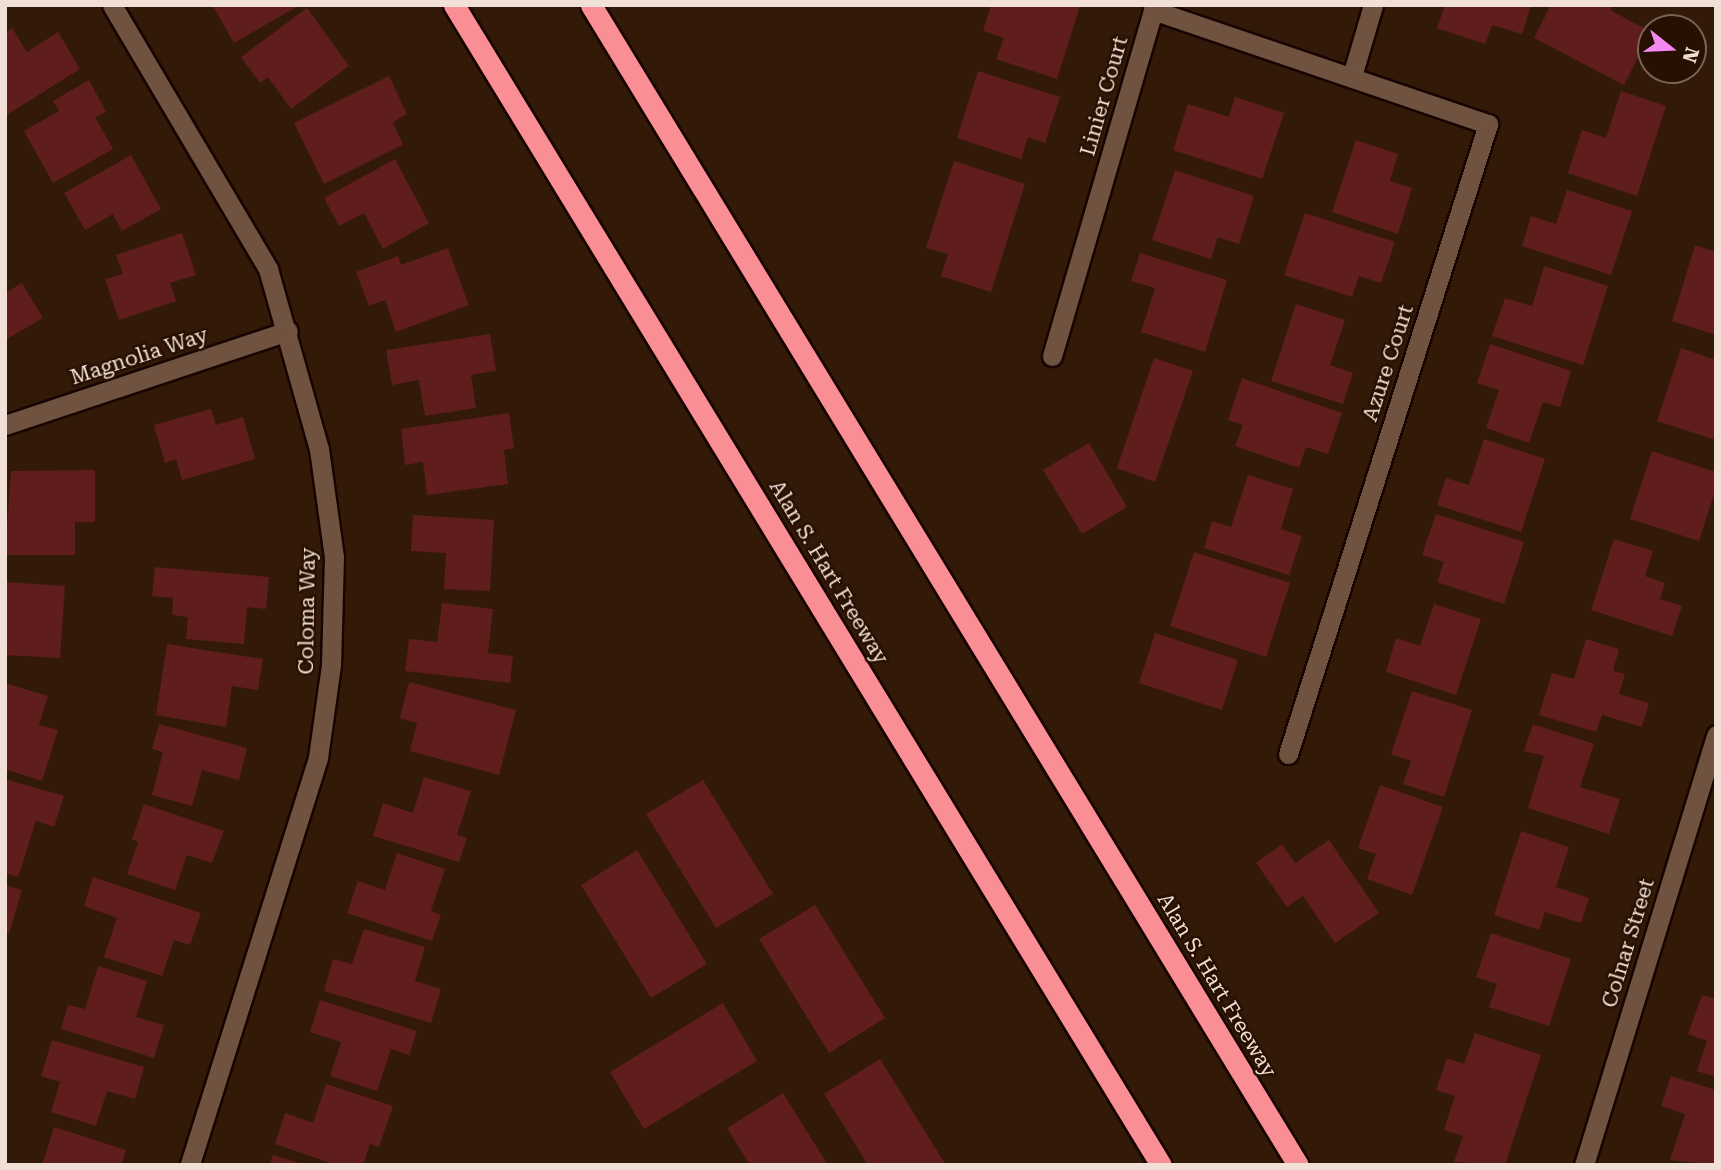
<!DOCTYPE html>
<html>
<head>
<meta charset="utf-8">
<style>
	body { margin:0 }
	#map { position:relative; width:1721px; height:1170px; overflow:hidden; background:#321908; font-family:"Roboto Serif",serif }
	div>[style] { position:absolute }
	.building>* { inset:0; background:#5f1e1d }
	.roads { filter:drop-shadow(2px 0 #180400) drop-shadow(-2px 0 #180400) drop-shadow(0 2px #180400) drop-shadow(0 -2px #180400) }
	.minor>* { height:19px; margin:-9.5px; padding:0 9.5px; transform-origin:9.5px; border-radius:9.5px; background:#6f5340 }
	.motorway>* { height:21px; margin:-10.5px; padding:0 10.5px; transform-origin:10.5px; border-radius:10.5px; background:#f98e95 }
	span { translate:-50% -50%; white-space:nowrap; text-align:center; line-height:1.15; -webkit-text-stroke:5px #271001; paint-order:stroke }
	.street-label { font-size:21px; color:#f1e0d5 }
	.frame { position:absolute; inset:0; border:7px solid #f1e0d5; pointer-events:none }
	.north { position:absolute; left:1637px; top:14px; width:70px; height:70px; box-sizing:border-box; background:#271001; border:2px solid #786356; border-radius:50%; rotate:108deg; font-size:19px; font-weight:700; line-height:28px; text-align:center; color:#f1e0d5 }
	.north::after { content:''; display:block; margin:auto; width:24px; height:32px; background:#f489f1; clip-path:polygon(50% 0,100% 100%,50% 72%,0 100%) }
</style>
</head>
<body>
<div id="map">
	<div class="building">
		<i style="clip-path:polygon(300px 5px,234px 43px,213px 6px,215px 5px)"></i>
		<i style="clip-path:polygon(991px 5px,1080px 6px,1057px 79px,996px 59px,1004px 38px,983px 31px)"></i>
		<i style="clip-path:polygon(1445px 5px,1531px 5px,1522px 34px,1492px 25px,1485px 44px,1437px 28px)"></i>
		<i style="clip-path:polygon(1551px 5px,1613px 5px,1610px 10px,1651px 32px,1624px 85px,1534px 38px)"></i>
		<i style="clip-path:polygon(307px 8px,349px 66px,291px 109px,268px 77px,260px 83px,241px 57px)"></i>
		<i style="clip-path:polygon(12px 28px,27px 52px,58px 32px,80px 69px,5px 116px,5px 33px)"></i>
		<i style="clip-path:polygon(978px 71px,1060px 97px,1045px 143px,1028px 137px,1021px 159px,957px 138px)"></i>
		<i style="clip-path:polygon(389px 76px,407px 114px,393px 122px,403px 145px,324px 184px,294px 123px)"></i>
		<i style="clip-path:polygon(89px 80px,106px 112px,95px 117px,113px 149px,53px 183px,24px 131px,59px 111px,53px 101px)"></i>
		<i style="clip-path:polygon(1621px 91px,1666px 106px,1637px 196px,1568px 173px,1582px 130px,1606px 138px)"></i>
		<i style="clip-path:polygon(1235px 97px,1284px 113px,1262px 179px,1173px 150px,1188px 104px,1229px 117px)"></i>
		<i style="clip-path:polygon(1356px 140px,1398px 154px,1390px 181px,1412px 188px,1398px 234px,1332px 212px)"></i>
		<i style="clip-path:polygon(131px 155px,161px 209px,122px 231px,113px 214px,85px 230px,64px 193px)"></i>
		<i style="clip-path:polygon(395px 159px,429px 223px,383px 249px,364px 213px,339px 226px,324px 198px)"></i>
		<i style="clip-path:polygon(954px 161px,1025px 184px,991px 292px,941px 276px,948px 254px,926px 248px)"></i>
		<i style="clip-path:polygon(1175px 170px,1254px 196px,1239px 244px,1218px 237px,1211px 259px,1152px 240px)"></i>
		<i style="clip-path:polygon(1567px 190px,1632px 211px,1611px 275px,1522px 246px,1531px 216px,1556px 224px)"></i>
		<i style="clip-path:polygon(1305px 213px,1395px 242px,1381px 283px,1359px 276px,1352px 297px,1284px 275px)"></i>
		<i style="clip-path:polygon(182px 233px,196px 275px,170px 283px,176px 301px,119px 320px,105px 279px,123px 274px,116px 255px)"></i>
		<i style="clip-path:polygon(1695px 245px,1716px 252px,1716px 335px,1672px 321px)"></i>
		<i style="clip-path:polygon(448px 248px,469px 305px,396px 332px,385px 300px,369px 306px,356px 272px,398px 256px,401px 265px)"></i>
		<i style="clip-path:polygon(1140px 253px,1227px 280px,1205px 352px,1141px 332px,1155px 288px,1131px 281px)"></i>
		<i style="clip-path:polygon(1544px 266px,1608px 286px,1583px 365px,1492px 336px,1505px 298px,1532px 306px)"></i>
		<i style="clip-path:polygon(22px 283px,43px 318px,5px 340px,5px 293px)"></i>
		<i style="clip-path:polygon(1296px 304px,1345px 320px,1330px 365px,1353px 373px,1343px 404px,1271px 381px)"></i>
		<i style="clip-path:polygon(490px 334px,496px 371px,471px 375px,476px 408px,425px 416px,419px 380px,392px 385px,386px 350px)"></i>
		<i style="clip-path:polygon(1490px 344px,1571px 371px,1560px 407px,1543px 402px,1529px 443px,1486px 428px,1499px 390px,1477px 383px)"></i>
		<i style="clip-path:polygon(1681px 348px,1716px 360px,1716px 440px,1657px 421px)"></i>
		<i style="clip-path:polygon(1154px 358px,1193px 371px,1155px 482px,1117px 468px)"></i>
		<i style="clip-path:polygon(1242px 378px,1342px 413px,1328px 454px,1306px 447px,1299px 468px,1235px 446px,1243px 425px,1228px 420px)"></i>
		<i style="clip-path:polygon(211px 409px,216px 425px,243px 417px,255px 459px,182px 480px,176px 459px,165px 463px,154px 425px)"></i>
		<i style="clip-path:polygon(509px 413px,514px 448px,504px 450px,508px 484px,427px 495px,423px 462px,405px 465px,401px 429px)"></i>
		<i style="clip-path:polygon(1484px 439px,1545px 459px,1521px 532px,1437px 505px,1446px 478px,1469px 485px)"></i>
		<i style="clip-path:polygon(1089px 443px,1127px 507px,1082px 534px,1043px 470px)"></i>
		<i style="clip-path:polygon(1652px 451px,1716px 472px,1716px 488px,1699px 541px,1630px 519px)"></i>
		<i style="clip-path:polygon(95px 470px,95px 522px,75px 522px,75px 555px,5px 555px,11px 471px)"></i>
		<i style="clip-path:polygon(1248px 475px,1293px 489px,1281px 529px,1302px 536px,1289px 575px,1204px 548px,1212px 521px,1231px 527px)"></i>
		<i style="clip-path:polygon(1436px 514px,1524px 542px,1504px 604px,1437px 582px,1444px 562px,1422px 555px)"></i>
		<i style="clip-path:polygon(413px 515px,494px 520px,490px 591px,444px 589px,446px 553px,411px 551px)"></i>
		<i style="clip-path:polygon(1614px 539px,1653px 551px,1645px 576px,1665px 583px,1660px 599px,1682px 606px,1672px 636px,1591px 610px)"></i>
		<i style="clip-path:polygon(1194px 552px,1290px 583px,1266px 657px,1170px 626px)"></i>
		<i style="clip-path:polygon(155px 567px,269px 577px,266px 609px,247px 607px,244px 644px,186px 639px,188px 617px,172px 615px,173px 598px,152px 596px)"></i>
		<i style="clip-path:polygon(5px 582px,65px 586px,60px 658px,5px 655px)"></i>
		<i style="clip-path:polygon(442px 603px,493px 609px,488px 653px,513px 656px,510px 683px,405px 671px,409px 639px,437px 642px)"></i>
		<i style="clip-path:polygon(1434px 604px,1481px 619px,1456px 695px,1386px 672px,1396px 638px,1420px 646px)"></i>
		<i style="clip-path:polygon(1155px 633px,1238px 660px,1222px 710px,1139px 683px)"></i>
		<i style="clip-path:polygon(1586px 639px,1619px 649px,1613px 671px,1625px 674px,1619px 694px,1649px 703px,1642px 727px,1602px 715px,1596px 732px,1539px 715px,1552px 673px,1574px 679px)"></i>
		<i style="clip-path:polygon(167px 644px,263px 659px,258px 690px,232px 686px,226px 727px,156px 715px)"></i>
		<i style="clip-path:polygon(409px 682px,516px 710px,499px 775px,410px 751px,417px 723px,400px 718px)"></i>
		<i style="clip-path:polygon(5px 683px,48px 696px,39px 725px,58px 730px,42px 781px,5px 769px)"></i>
		<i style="clip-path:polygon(1412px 691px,1472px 710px,1444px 797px,1403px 784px,1411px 761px,1391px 754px)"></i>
		<i style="clip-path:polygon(159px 724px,247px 748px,239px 780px,202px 770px,192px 806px,152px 795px,163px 752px,152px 749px)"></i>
		<i style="clip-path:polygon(1533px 724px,1594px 744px,1580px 787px,1620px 799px,1609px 834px,1528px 808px,1544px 756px,1524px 751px)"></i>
		<i style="clip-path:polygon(424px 777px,471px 791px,457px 835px,467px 838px,459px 862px,373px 836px,383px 803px,413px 813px)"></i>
		<i style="clip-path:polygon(5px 779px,64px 796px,54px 827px,36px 821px,18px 877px,5px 873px)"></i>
		<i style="clip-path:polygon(703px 780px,773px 894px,716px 928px,646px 814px)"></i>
		<i style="clip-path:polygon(1380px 785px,1443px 807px,1412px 895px,1367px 879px,1376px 854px,1358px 848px)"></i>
		<i style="clip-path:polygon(144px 804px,224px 831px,212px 863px,187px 855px,175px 890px,127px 874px,138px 842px,132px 839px)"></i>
		<i style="clip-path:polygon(1521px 831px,1569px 847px,1556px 887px,1589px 898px,1581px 923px,1545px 912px,1539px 930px,1494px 915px)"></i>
		<i style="clip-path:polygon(1329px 840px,1379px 913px,1335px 943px,1303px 896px,1287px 907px,1256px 863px,1282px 844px,1295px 863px)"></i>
		<i style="clip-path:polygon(637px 850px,707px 964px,651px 998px,581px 885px)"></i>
		<i style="clip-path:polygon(397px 853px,445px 869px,431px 911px,441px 915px,432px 941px,347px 913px,358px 881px,385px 890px)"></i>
		<i style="clip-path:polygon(93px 877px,201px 913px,190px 945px,174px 940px,162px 976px,104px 957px,117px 918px,84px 906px)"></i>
		<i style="clip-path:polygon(5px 885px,22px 890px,9px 934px,5px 933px)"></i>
		<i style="clip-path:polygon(815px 905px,885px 1018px,829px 1053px,759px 939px)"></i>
		<i style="clip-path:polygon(364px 929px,425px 947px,415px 981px,441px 989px,431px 1023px,324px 991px,333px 959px,352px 964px)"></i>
		<i style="clip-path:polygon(1491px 933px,1571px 959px,1549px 1026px,1489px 1007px,1497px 984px,1476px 977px)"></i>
		<i style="clip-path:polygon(98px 966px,147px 981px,136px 1017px,164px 1025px,154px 1058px,61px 1029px,68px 1005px,85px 1009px)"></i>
		<i style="clip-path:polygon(1702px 995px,1716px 999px,1716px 1077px,1697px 1071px,1707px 1041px,1688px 1034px)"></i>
		<i style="clip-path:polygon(320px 1000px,417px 1031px,409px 1055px,391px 1049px,377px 1091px,330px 1076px,341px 1042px,310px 1032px)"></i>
		<i style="clip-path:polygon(723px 1003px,757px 1061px,644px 1129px,610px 1072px)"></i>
		<i style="clip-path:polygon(1475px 1033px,1541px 1055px,1505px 1165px,1454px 1162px,1463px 1136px,1444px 1130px,1455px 1096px,1436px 1090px,1447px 1058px,1464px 1064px)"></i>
		<i style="clip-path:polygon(52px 1040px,144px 1067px,135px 1099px,107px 1091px,96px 1126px,51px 1112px,60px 1082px,41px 1076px)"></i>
		<i style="clip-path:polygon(880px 1059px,946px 1165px,868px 1165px,824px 1094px)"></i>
		<i style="clip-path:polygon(1671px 1076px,1716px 1090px,1716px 1165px,1670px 1160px,1685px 1114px,1661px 1106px)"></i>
		<i style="clip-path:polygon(326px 1084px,393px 1106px,379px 1147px,370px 1144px,363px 1165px,336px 1165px,275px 1144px,285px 1113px,313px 1123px)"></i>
		<i style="clip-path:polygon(783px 1093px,828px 1165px,750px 1165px,727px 1128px)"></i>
		<i style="clip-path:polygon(54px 1127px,126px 1150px,121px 1165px,42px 1165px)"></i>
		<i style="clip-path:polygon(273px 1155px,303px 1164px,303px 1165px,270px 1165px)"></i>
	</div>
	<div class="roads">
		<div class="minor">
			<i style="left:112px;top:5px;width:307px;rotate:59.4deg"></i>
			<i style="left:268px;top:269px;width:187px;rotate:74.2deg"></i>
			<i style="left:319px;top:449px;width:109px;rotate:82.1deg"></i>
			<i style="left:334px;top:557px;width:108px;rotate:91.6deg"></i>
			<i style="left:331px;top:665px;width:94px;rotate:98deg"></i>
			<i style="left:318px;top:758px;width:427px;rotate:107.5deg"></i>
			<i style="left:1352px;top:76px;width:74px;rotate:-73.5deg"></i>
			<i style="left:1052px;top:356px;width:360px;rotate:-73.7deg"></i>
			<i style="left:1153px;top:10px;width:354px;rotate:18.8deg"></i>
			<i style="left:1488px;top:124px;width:661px;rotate:107.61deg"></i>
			<i style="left:5px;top:425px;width:298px;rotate:-18.4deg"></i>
			<i style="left:1584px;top:1165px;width:450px;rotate:-72.9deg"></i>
		</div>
		<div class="motorway">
			<i style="left:454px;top:5px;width:1358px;rotate:58.64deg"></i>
			<i style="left:591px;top:5px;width:1358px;rotate:58.64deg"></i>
		</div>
	</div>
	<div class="street-label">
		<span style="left:1104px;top:96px;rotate:-74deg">Linier Court</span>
		<span style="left:139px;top:356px;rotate:-18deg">Magnolia Way</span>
		<span style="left:1388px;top:363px;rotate:-72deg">Azure Court</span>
		<span style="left:829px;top:572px;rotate:59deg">Alan S. Hart Freeway</span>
		<span style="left:307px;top:611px;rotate:-89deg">Coloma Way</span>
		<span style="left:1628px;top:943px;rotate:-73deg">Colnar Street</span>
		<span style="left:1217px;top:985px;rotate:59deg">Alan S. Hart Freeway</span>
	</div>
	<div class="frame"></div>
	<div class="north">N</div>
</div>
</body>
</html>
